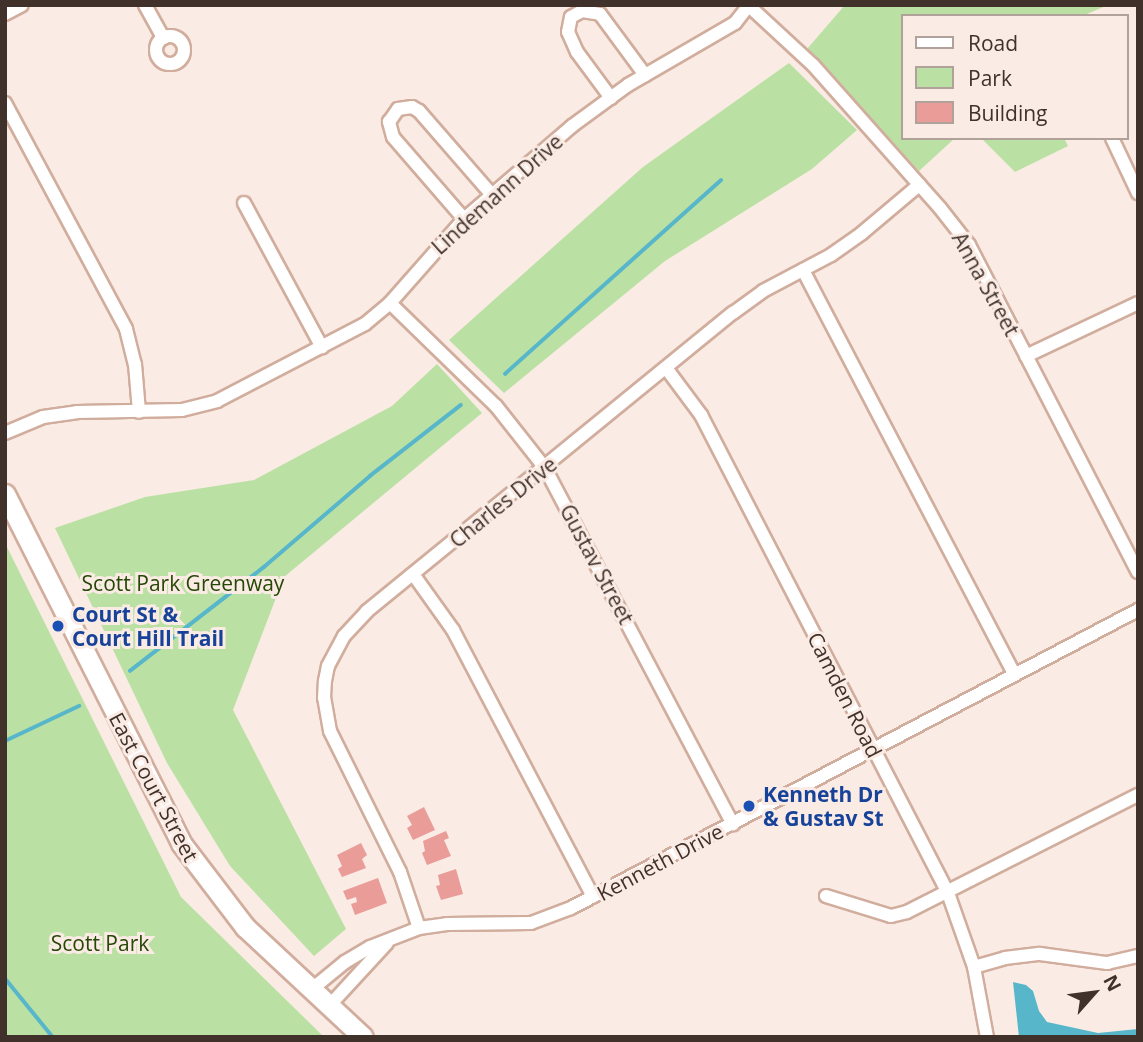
<!DOCTYPE html>
<html>
<head>
<meta charset="utf-8">
<style>
  body { margin:0 }
  #map { position:relative; width:1143px; height:1042px; overflow:hidden; background:#faebe4; font-family:"Open Sans",sans-serif }
  div>[style] { position:absolute }
  .green>* { inset:0; background:#bae1a3 }
  .water>* { inset:0; background:#57b6ca }
  .stream>* { height:3.5px; margin:-1.75px; padding:0 1.75px; transform-origin:1.75px; border-radius:1.75px; background:#57b6ca }
  .building>* { inset:0; background:#ea9c99 }
  .roads { filter:drop-shadow(2px 0 #d1ad9d) drop-shadow(-2px 0 #d1ad9d) drop-shadow(0 2px #d1ad9d) drop-shadow(0 -2px #d1ad9d) }
  .street>* { height:12px; margin:-6px; padding:0 6px; transform-origin:6px; border-radius:6px; background:#fff }
  .street>.ring { margin:-6px; padding:0; box-sizing:content-box; background:none; border:12px solid #fff; border-radius:50% }
  .secondary>* { height:19px; margin:-9.5px; padding:0 9.5px; transform-origin:9.5px; border-radius:9.5px; background:#fff }
  .dots>* { width:19px; height:19px; translate:-50% -50%; box-sizing:border-box; border:4px solid #faebe4; border-radius:50% }
  span { translate:-50% -50%; white-space:nowrap; text-align:center; line-height:1.15; -webkit-text-stroke:6px #faebe4; paint-order:stroke }
  .street-label { font-size:21px; color:#40322b }
  .park-label { font-size:21px; color:#264806 }
  .transit-label { font-size:21px; color:#164399; font-weight:700 }
  .left { translate:0 -50%; text-align:left }
  .frame { position:absolute; inset:0; border:7px solid #40322b; pointer-events:none }
  .legend { position:absolute; left:901px; top:14px; width:228px; height:126px; box-sizing:border-box; background:#faebe4; border:2px solid #b0a19a; margin:0; padding:9px 12px; list-style:none; font-size:21px; color:#40322b }
  .legend li { display:flex; align-items:center; gap:14px; height:35px }
  .legend b { width:35px; border:2px solid #b0a19a }
  .north { position:absolute; left:1059px; top:958px; width:70px; height:70px; -webkit-text-stroke:5px #faebe4; paint-order:stroke; rotate:62deg; font-size:19px; font-weight:700; line-height:28px; text-align:center; color:#40322b }
  .north::after { content:''; display:block; margin:auto; width:24px; height:32px; background:#40322b; clip-path:polygon(50% 0,100% 100%,50% 72%,0 100%) }
</style>
</head>
<body>
<div id="map">
  <div class="green">
    <i style="clip-path:polygon(845px 5px,1108px 5px,1082px 16px,903px 16px,903px 138px,955px 138px,919px 171px,807px 49px)"></i>
    <i style="clip-path:polygon(789px 63px,857px 130px,812px 169px,665px 261px,504px 393px,449px 340px,643px 167px)"></i>
    <i style="clip-path:polygon(981px 138px,1064px 138px,1068px 146px,1015px 172px)"></i>
    <i style="clip-path:polygon(437px 364px,482px 413px,284px 577px,233px 710px,346px 929px,314px 956px,230px 866px,167px 763px,55px 528px,145px 497px,254px 480px,392px 406px)"></i>
    <i style="clip-path:polygon(5px 543px,181px 897px,324px 1037px,5px 1037px)"></i>
  </div>
  <div class="water">
    <i style="clip-path:polygon(1013px 982px,1026px 985px,1033px 991px,1039px 1011px,1047px 1022px,1098px 1033px,1138px 1029px,1138px 1037px,1019px 1037px)"></i>
  </div>
  <div class="stream">
    <i style="left:505px;top:374px;width:290px;rotate:-41.9deg"></i>
    <i style="left:130px;top:671px;width:170px;rotate:-37.8deg"></i>
    <i style="left:264px;top:567px;width:140px;rotate:-40.6deg"></i>
    <i style="left:370px;top:476px;width:115px;rotate:-38deg"></i>
    <i style="left:5px;top:741px;width:82px;rotate:-25.3deg"></i>
    <i style="left:5px;top:978px;width:76px;rotate:50.9deg"></i>
  </div>
  <div class="building">
    <i style="clip-path:polygon(424px 807px,435px 830px,413px 840px,407px 828px,412px 825px,407px 816px)"></i>
    <i style="clip-path:polygon(446px 831px,449px 838px,444px 840px,451px 856px,427px 865px,422px 853px,425px 851px,423px 841px)"></i>
    <i style="clip-path:polygon(361px 843px,367px 855px,362px 859px,366px 868px,342px 877px,338px 869px,342px 866px,337px 855px)"></i>
    <i style="clip-path:polygon(456px 869px,463px 894px,441px 900px,436px 886px,440px 885px,438px 875px)"></i>
    <i style="clip-path:polygon(378px 878px,387px 903px,355px 915px,351px 904px,357px 902px,356px 897px,347px 900px,343px 891px)"></i>
  </div>
  <div class="roads">
    <div class="street">
      <i style="left:145px;top:5px;width:38px;rotate:61deg"></i>
      <i style="left:749px;top:6px;width:87px;rotate:42.7deg"></i>
      <i style="left:813px;top:65px;width:191px;rotate:48.4deg"></i>
      <i style="left:940px;top:208px;width:47px;rotate:51.9deg"></i>
      <i style="left:969px;top:245px;width:368px;rotate:62.7deg"></i>
      <i style="left:5px;top:14px;width:19px;rotate:-28deg"></i>
      <i class="ring" style="left:156px;top:36px;width:16px;height:16px"></i>
      <i style="left:611px;top:98px;width:57px;rotate:-126.5deg"></i>
      <i style="left:577px;top:52px;width:22px;rotate:-114deg"></i>
      <i style="left:568px;top:32px;width:15px;rotate:-79deg"></i>
      <i style="left:571px;top:17px;width:13px;rotate:-29deg"></i>
      <i style="left:582px;top:11px;width:18px;rotate:9deg"></i>
      <i style="left:600px;top:14px;width:76px;rotate:53.6deg"></i>
      <i style="left:5px;top:103px;width:256px;rotate:61.8deg"></i>
      <i style="left:126px;top:329px;width:36px;rotate:76deg"></i>
      <i style="left:135px;top:364px;width:48px;rotate:85.2deg"></i>
      <i style="left:1112px;top:138px;width:61px;rotate:64.7deg"></i>
      <i style="left:244px;top:203px;width:164px;rotate:61.6deg"></i>
      <i style="left:464px;top:219px;width:108px;rotate:-130.9deg"></i>
      <i style="left:393px;top:137px;width:16px;rotate:-105deg"></i>
      <i style="left:389px;top:122px;width:16px;rotate:-55deg"></i>
      <i style="left:398px;top:109px;width:14px;rotate:-8deg"></i>
      <i style="left:412px;top:107px;width:8px;rotate:30deg"></i>
      <i style="left:419px;top:111px;width:111px;rotate:49deg"></i>
      <i style="left:803px;top:270px;width:456px;rotate:62.4deg"></i>
      <i style="left:390px;top:303px;width:148px;rotate:44.2deg"></i>
      <i style="left:496px;top:406px;width:79px;rotate:51.7deg"></i>
      <i style="left:545px;top:468px;width:403px;rotate:62.2deg"></i>
      <i style="left:1026px;top:356px;width:124px;rotate:-25.3deg"></i>
      <i style="left:666px;top:368px;width:59px;rotate:53.3deg"></i>
      <i style="left:701px;top:415px;width:538px;rotate:62.67deg"></i>
      <i style="left:948px;top:893px;width:78px;rotate:70.6deg"></i>
      <i style="left:974px;top:967px;width:71px;rotate:79.5deg"></i>
      <i style="left:5px;top:433px;width:41px;rotate:-22.8deg"></i>
      <i style="left:43px;top:417px;width:34px;rotate:-8deg"></i>
      <i style="left:77px;top:412px;width:105px;rotate:-1.1deg"></i>
      <i style="left:182px;top:410px;width:36px;rotate:-14deg"></i>
      <i style="left:217px;top:401px;width:167px;rotate:-27.5deg"></i>
      <i style="left:365px;top:324px;width:33px;rotate:-40deg"></i>
      <i style="left:390px;top:303px;width:112px;rotate:-48.6deg"></i>
      <i style="left:464px;top:219px;width:143px;rotate:-40.7deg"></i>
      <i style="left:572px;top:126px;width:69px;rotate:-36.2deg"></i>
      <i style="left:628px;top:85px;width:124px;rotate:-30.1deg"></i>
      <i style="left:735px;top:23px;width:23px;rotate:-52deg"></i>
      <i style="left:413px;top:574px;width:69px;rotate:54.5deg"></i>
      <i style="left:453px;top:630px;width:301px;rotate:62.3deg"></i>
      <i style="left:826px;top:896px;width:68px;rotate:17.1deg"></i>
      <i style="left:891px;top:916px;width:16px;rotate:-14deg"></i>
      <i style="left:907px;top:912px;width:259px;rotate:-26.9deg"></i>
      <i style="left:419px;top:928px;width:59px;rotate:-108.7deg"></i>
      <i style="left:400px;top:872px;width:157px;rotate:-116.4deg"></i>
      <i style="left:330px;top:731px;width:34px;rotate:-100deg"></i>
      <i style="left:324px;top:698px;width:17px;rotate:-87deg"></i>
      <i style="left:325px;top:681px;width:15px;rotate:-79deg"></i>
      <i style="left:328px;top:666px;width:34px;rotate:-62deg"></i>
      <i style="left:344px;top:636px;width:34px;rotate:-47deg"></i>
      <i style="left:367px;top:611px;width:472px;rotate:-39.2deg"></i>
      <i style="left:733px;top:313px;width:37px;rotate:-36deg"></i>
      <i style="left:763px;top:291px;width:77px;rotate:-27.9deg"></i>
      <i style="left:831px;top:255px;width:38px;rotate:-35deg"></i>
      <i style="left:862px;top:233px;width:75px;rotate:-40.1deg"></i>
      <i style="left:974px;top:967px;width:32px;rotate:-16deg"></i>
      <i style="left:1005px;top:958px;width:35px;rotate:-7deg"></i>
      <i style="left:1040px;top:954px;width:68px;rotate:7.7deg"></i>
      <i style="left:1107px;top:963px;width:32px;rotate:-13deg"></i>
      <i style="left:312px;top:989px;width:43px;rotate:-39.3deg"></i>
      <i style="left:345px;top:962px;width:29px;rotate:-31deg"></i>
      <i style="left:370px;top:947px;width:53px;rotate:-21.2deg"></i>
      <i style="left:419px;top:928px;width:28px;rotate:-8deg"></i>
      <i style="left:447px;top:924px;width:84px;rotate:-0.7deg"></i>
      <i style="left:531px;top:923px;width:43px;rotate:-20.6deg"></i>
      <i style="left:571px;top:908px;width:641px;rotate:-27.73deg"></i>
      <i style="left:330px;top:1005px;width:84px;rotate:-47.4deg"></i>
    </div>
    <div class="secondary">
      <i style="left:5px;top:494px;width:391px;rotate:63.2deg"></i>
      <i style="left:181px;top:843px;width:106px;rotate:52.7deg"></i>
      <i style="left:245px;top:927px;width:161px;rotate:43deg"></i>
    </div>
  </div>
  <div class="dots">
    <i style="left:58px;top:626px;background:#1a4fb4"></i>
    <i style="left:749px;top:806px;background:#1a4fb4"></i>
  </div>
  <div class="street-label">
    <span style="left:497px;top:194px;rotate:-42deg">Lindemann Drive</span>
    <span style="left:986px;top:284px;rotate:61deg">Anna Street</span>
    <span style="left:503px;top:502px;rotate:-39deg">Charles Drive</span>
    <span style="left:597px;top:564px;rotate:62deg">Gustav Street</span>
    <span style="left:845px;top:695px;rotate:63deg">Camden Road</span>
    <span style="left:154px;top:787px;rotate:62deg">East Court Street</span>
    <span style="left:660px;top:862px;rotate:-28deg">Kenneth Drive</span>
  </div>
  <div class="park-label">
    <span style="left:183px;top:583px">Scott Park Greenway</span>
    <span style="left:100px;top:943px">Scott Park</span>
  </div>
  <div class="transit-label">
    <span class="left" style="left:72px;top:626px">Court St &amp;<br>Court Hill Trail</span>
    <span class="left" style="left:763px;top:806px">Kenneth Dr<br>&amp; Gustav St</span>
  </div>
  <div class="frame"></div>
  <ul class="legend">
  <li><b style="height:9px;background:#fff"></b>Road</li>
  <li><b style="height:19px;background:#bae1a3"></b>Park</li>
  <li><b style="height:19px;background:#ea9c99"></b>Building</li>
  </ul>
  <div class="north">N</div>
</div>
</body>
</html>
